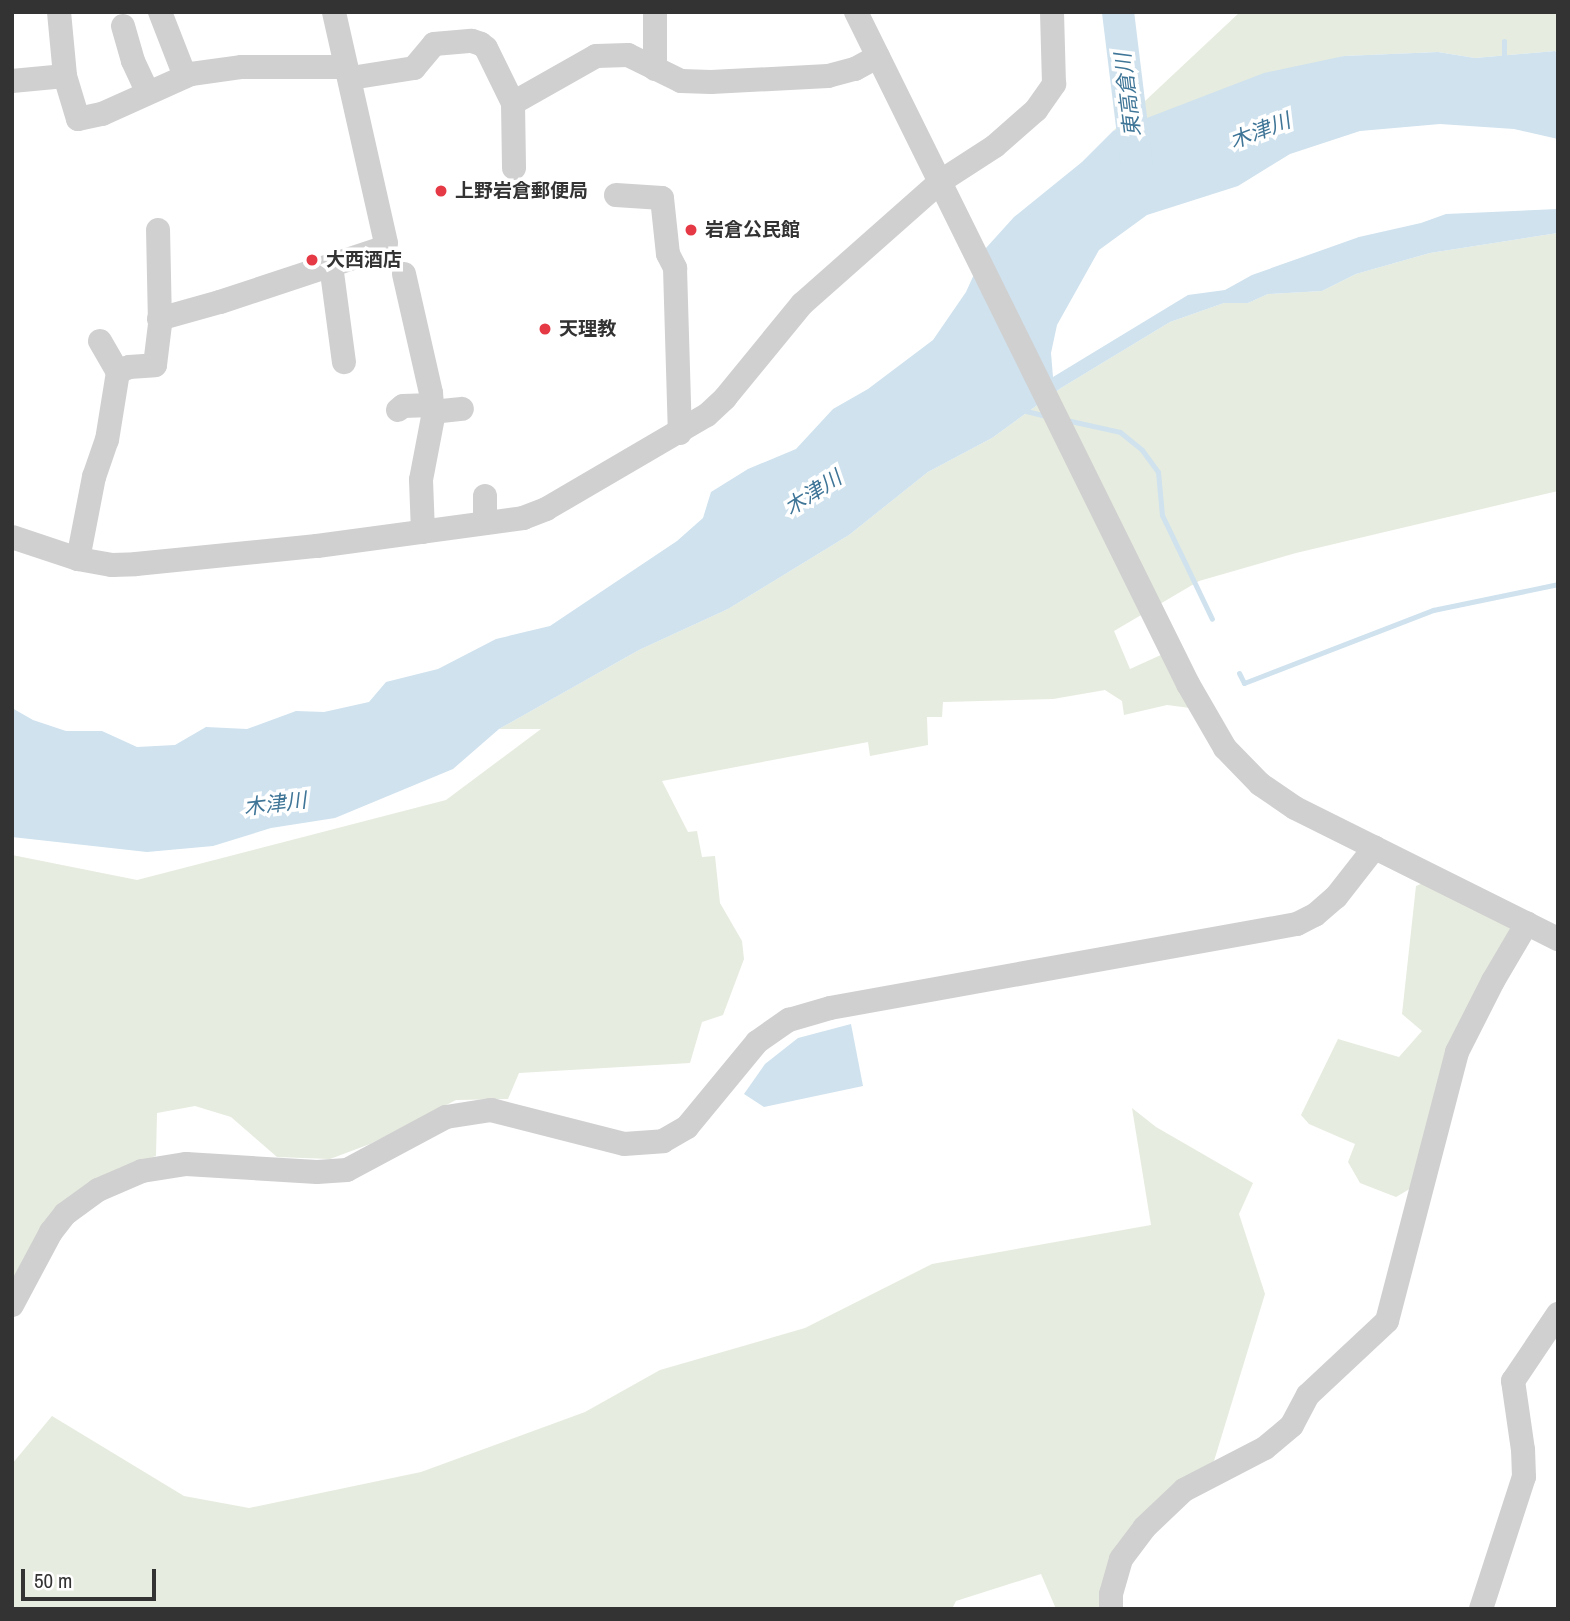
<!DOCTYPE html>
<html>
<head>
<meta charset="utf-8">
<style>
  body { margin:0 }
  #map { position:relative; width:1570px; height:1621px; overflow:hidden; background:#fff; font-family:"Archivo Narrow","Noto Sans JP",sans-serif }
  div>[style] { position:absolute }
  .green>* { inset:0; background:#e6ecdf }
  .water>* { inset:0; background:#cfe2ee }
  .stream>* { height:5px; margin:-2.5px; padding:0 2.5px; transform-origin:2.5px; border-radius:2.5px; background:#cfe2ee }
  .river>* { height:32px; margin:-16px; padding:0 16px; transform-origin:16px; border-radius:16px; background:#cfe2ee }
  .minor>* { height:24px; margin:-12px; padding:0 12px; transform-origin:12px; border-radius:12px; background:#d0d0d0 }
  .dots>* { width:19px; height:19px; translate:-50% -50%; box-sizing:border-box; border:4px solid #fff; border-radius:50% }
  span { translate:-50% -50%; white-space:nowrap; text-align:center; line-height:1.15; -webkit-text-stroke:7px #fff; paint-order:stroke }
  .poi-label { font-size:19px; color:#333; font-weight:700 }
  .left { translate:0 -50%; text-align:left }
  .water-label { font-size:21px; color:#3f7597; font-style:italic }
  .frame { position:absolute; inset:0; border:14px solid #333; pointer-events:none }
  .scale { position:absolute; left:21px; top:1569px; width:135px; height:32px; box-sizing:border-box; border:4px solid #333; border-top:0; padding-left:9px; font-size:21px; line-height:24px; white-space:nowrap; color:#333; -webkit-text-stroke:5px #fff; paint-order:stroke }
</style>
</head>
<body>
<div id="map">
  <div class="green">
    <i style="clip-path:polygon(1240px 12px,1558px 12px,1558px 54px,1555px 51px,1475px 58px,1438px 52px,1344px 56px,1113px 131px)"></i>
    <i style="clip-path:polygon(1558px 233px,1558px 491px,1296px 553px,1199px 581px,1114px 631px,1130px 669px,1163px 654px,1190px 708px,1167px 705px,1124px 715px,1122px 701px,1105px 690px,1053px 699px,943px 702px,942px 717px,927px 717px,928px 745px,870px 756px,868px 742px,662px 781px,688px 832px,697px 831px,702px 857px,715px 856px,720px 903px,742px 941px,744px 959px,723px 1015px,702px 1022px,690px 1063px,519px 1073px,508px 1099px,456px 1100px,370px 1144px,330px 1159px,277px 1157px,231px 1117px,195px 1106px,157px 1113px,156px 1156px,119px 1168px,12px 1281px,12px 855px,137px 880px,446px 800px,541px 729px,499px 729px,639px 650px,728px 609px,849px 535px,928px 472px,992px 438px,1061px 388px,1170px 322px,1224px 303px,1248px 303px,1268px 294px,1322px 291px,1356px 274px,1430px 253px)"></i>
    <i style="clip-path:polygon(1428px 881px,1513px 923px,1418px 1184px,1396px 1197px,1360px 1183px,1348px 1162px,1355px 1144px,1309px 1124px,1301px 1115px,1338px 1039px,1399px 1057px,1422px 1031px,1402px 1014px,1416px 886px)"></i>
    <i style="clip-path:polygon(1132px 1108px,1156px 1127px,1253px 1183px,1239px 1214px,1265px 1294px,1214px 1461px,1180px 1485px,1106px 1605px,1097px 1609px,1056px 1609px,1041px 1574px,956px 1601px,952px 1609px,12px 1609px,12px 1464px,52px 1416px,184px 1496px,249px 1508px,421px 1472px,585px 1412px,660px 1370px,805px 1328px,932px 1264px,1151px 1225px)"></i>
  </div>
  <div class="water">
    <i style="clip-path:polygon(1555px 51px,1558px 54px,1558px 139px,1514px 129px,1440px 124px,1360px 131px,1290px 154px,1238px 186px,1147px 215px,1099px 250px,1057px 325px,1051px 353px,1053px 377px,1188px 295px,1225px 290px,1252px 275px,1359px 237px,1421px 223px,1446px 214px,1558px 209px,1558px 233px,1430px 253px,1356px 274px,1322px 291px,1268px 294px,1248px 303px,1224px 303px,1170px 322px,1061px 388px,992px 438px,928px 472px,849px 535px,728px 609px,639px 650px,499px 729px,453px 769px,335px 818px,271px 828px,213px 846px,147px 852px,12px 837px,12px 708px,33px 720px,66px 731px,102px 731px,137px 747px,175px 745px,206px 727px,247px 729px,296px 711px,324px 712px,369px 702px,386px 682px,438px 669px,496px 639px,550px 626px,677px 541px,703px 518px,711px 492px,748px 469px,796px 449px,833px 409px,868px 389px,933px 340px,966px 292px,986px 248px,1014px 217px,1082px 162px,1113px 131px,1264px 73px,1344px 56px,1438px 52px,1475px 58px)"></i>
    <i style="clip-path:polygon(851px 1024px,863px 1086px,764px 1107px,744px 1094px,765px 1064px,798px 1038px)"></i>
  </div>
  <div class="stream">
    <i style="left:1504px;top:41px;width:22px;rotate:90deg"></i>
    <i style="left:1022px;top:410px;width:25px;rotate:14deg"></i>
    <i style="left:1066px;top:420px;width:55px;rotate:12.5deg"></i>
    <i style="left:1120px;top:432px;width:28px;rotate:39deg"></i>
    <i style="left:1142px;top:450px;width:27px;rotate:54deg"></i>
    <i style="left:1158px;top:472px;width:43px;rotate:84.7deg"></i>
    <i style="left:1162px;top:515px;width:115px;rotate:64.3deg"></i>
    <i style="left:1239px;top:673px;width:11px;rotate:63deg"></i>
    <i style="left:1244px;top:683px;width:203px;rotate:-21.1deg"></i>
    <i style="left:1433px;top:610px;width:128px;rotate:-11.7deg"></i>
  </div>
  <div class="river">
    <i style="left:1118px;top:12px;width:156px;rotate:83deg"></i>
  </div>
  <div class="minor">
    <i style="left:59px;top:12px;width:64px;rotate:84.6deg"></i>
    <i style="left:65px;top:76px;width:45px;rotate:73.2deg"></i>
    <i style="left:78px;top:119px;width:25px;rotate:-12deg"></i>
    <i style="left:102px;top:114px;width:98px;rotate:-24.2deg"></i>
    <i style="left:191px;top:74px;width:50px;rotate:-8deg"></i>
    <i style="left:241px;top:67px;width:105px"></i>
    <i style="left:160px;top:12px;width:69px;rotate:68.7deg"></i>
    <i style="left:655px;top:12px;width:57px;rotate:90deg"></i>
    <i style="left:856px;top:12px;width:750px;rotate:63.71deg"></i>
    <i style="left:1188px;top:684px;width:74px;rotate:60deg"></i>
    <i style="left:1225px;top:748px;width:50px;rotate:45.8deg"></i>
    <i style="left:1260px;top:784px;width:42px;rotate:34.4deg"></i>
    <i style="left:1295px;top:808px;width:294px;rotate:26.5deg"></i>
    <i style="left:123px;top:26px;width:36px;rotate:74deg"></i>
    <i style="left:133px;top:61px;width:33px;rotate:65deg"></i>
    <i style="left:351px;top:78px;width:64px;rotate:-9deg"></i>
    <i style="left:414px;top:68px;width:31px;rotate:-50deg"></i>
    <i style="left:434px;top:44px;width:38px;rotate:-5deg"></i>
    <i style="left:472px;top:41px;width:9px;rotate:18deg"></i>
    <i style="left:481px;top:44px;width:6px;rotate:39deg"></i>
    <i style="left:486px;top:48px;width:61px;rotate:63.9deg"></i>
    <i style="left:513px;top:103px;width:65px;rotate:89.1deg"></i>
    <i style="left:12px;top:81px;width:53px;rotate:-5.4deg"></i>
    <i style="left:513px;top:103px;width:95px;rotate:-29.5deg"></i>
    <i style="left:596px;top:56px;width:32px;rotate:-2deg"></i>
    <i style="left:628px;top:55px;width:59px;rotate:26.1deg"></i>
    <i style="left:681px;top:81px;width:30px;rotate:2deg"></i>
    <i style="left:711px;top:82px;width:117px;rotate:-2.9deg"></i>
    <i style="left:828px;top:76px;width:28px;rotate:-15deg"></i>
    <i style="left:855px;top:69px;width:26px;rotate:-29deg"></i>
    <i style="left:616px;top:195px;width:46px;rotate:3.7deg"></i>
    <i style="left:662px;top:198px;width:56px;rotate:83.9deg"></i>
    <i style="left:668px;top:254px;width:16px;rotate:63deg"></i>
    <i style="left:675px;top:268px;width:165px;rotate:88.3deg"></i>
    <i style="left:331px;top:265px;width:98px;rotate:82.4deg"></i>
    <i style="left:404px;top:274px;width:122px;rotate:77.2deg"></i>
    <i style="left:431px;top:393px;width:24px;rotate:85deg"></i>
    <i style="left:433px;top:417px;width:64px;rotate:100.8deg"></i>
    <i style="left:421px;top:480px;width:52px;rotate:87.8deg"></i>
    <i style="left:159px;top:319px;width:63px;rotate:-15.6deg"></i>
    <i style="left:220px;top:302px;width:169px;rotate:-18.3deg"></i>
    <i style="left:380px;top:249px;width:8px;rotate:-45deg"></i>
    <i style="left:386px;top:243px;width:237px;rotate:-102.7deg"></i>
    <i style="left:100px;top:341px;width:36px;rotate:60deg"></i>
    <i style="left:398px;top:410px;width:6px;rotate:-39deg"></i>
    <i style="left:403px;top:406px;width:29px;rotate:-2deg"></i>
    <i style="left:432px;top:412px;width:30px;rotate:-6deg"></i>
    <i style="left:485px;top:496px;width:27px;rotate:90deg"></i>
    <i style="left:12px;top:537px;width:70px;rotate:18.4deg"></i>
    <i style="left:78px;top:559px;width:35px;rotate:10deg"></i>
    <i style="left:112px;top:565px;width:24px;rotate:-2deg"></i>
    <i style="left:136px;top:564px;width:182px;rotate:-5.7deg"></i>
    <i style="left:317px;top:546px;width:208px;rotate:-7.7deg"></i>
    <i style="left:523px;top:518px;width:25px;rotate:-21deg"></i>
    <i style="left:546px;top:509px;width:186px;rotate:-30.3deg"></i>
    <i style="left:707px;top:415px;width:25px;rotate:-43deg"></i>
    <i style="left:725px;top:398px;width:122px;rotate:-50.7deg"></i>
    <i style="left:802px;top:304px;width:186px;rotate:-41.5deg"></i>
    <i style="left:941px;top:181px;width:64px;rotate:-32.9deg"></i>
    <i style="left:995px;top:146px;width:55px;rotate:-41.3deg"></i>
    <i style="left:1036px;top:110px;width:32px;rotate:-55deg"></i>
    <i style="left:1054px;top:84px;width:72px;rotate:-91.6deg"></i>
    <i style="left:78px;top:559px;width:84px;rotate:-79deg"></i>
    <i style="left:94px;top:477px;width:39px;rotate:-71deg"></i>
    <i style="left:107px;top:440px;width:69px;rotate:-80.8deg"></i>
    <i style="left:118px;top:372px;width:12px;rotate:-24deg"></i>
    <i style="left:129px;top:367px;width:26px;rotate:-4deg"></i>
    <i style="left:155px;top:365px;width:41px;rotate:-83deg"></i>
    <i style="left:160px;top:324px;width:94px;rotate:-91.2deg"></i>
    <i style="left:12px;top:1305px;width:83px;rotate:-61.9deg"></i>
    <i style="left:51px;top:1232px;width:23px;rotate:-52deg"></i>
    <i style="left:65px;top:1214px;width:41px;rotate:-36deg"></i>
    <i style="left:98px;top:1190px;width:48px;rotate:-23.4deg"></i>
    <i style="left:142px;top:1171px;width:45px;rotate:-9deg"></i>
    <i style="left:186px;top:1164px;width:131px;rotate:3.5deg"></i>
    <i style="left:317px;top:1172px;width:30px;rotate:-4deg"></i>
    <i style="left:347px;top:1170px;width:112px;rotate:-28.2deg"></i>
    <i style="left:446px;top:1117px;width:46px;rotate:-8.8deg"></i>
    <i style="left:491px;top:1110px;width:137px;rotate:14.3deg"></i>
    <i style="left:624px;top:1144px;width:39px;rotate:-4deg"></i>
    <i style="left:663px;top:1141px;width:28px;rotate:-30deg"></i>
    <i style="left:687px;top:1127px;width:110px;rotate:-50.5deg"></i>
    <i style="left:757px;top:1042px;width:39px;rotate:-35deg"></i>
    <i style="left:789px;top:1020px;width:43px;rotate:-16.3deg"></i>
    <i style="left:830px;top:1008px;width:474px;rotate:-10.2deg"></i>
    <i style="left:1297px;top:924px;width:20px;rotate:-27deg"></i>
    <i style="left:1315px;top:915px;width:28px;rotate:-41deg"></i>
    <i style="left:1336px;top:897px;width:63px;rotate:-52deg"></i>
    <i style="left:1111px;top:1609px;width:15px;rotate:-90deg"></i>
    <i style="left:1111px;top:1594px;width:36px;rotate:-74deg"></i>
    <i style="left:1121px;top:1559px;width:39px;rotate:-53deg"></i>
    <i style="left:1144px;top:1528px;width:55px;rotate:-43.5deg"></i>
    <i style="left:1184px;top:1490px;width:91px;rotate:-27.4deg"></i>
    <i style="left:1265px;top:1448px;width:35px;rotate:-40deg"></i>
    <i style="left:1292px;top:1425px;width:34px;rotate:-62deg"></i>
    <i style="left:1308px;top:1395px;width:108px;rotate:-43.1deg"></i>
    <i style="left:1387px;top:1321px;width:278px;rotate:-75.4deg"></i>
    <i style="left:1457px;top:1052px;width:80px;rotate:-63.1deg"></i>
    <i style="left:1493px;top:981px;width:67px;rotate:-59.6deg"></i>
    <i style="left:1481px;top:1609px;width:139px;rotate:-72deg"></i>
    <i style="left:1524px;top:1477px;width:27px;rotate:-92deg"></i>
    <i style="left:1523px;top:1450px;width:70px;rotate:-98.2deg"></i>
    <i style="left:1513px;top:1381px;width:81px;rotate:-56.1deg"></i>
  </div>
  <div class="dots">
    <i style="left:441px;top:191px;background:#e63946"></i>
    <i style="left:691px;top:230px;background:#e63946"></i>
    <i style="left:312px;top:260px;background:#e63946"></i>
    <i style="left:545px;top:329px;background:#e63946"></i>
  </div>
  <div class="poi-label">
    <span class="left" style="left:455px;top:191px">上野岩倉郵便局</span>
    <span class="left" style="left:705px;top:230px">岩倉公民館</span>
    <span class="left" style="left:326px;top:260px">大西酒店</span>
    <span class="left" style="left:559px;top:329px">天理教</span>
  </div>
  <div class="water-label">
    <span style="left:1128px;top:95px;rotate:-97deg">東高倉川</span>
    <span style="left:1260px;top:131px;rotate:-21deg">木津川</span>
    <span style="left:813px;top:493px;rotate:-33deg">木津川</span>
    <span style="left:275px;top:804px;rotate:-7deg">木津川</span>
  </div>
  <div class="frame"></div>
  <div class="scale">50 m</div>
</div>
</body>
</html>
